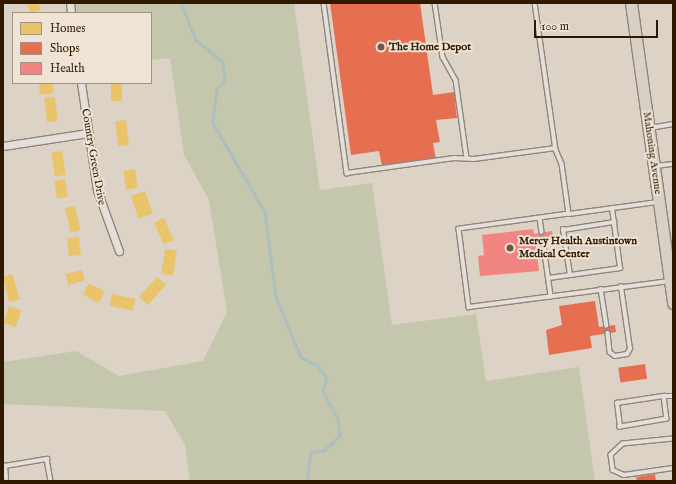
<!DOCTYPE html>
<html>
<head>
<meta charset="utf-8">
<style>
  body { margin:0 }
  #map { position:relative; width:676px; height:484px; overflow:hidden; background:#dcd3c6; font-family:"IM FELL English",serif }
  div>[style] { position:absolute }
  .green>* { inset:0; background:#c4c7ab }
  .homes>* { inset:0; background:#e9c46a; transform-origin:0 0 }
  .shops>* { inset:0; background:#e76f51; transform-origin:0 0 }
  .health>* { inset:0; background:#f28482 }
  .stream>* { height:2.5px; margin:-1.25px; padding:0 1.25px; transform-origin:1.25px; border-radius:1.25px; background:#acbfbd }
  .roads { filter:drop-shadow(1px 0 #8e867b) drop-shadow(-1px 0 #8e867b) drop-shadow(0 1px #8e867b) drop-shadow(0 -1px #8e867b) }
  .service>* { height:3.5px; margin:-1.75px; padding:0 1.75px; transform-origin:1.75px; border-radius:1.75px; background:#e4e0d9 }
  .minor>* { height:7px; margin:-3.5px; padding:0 3.5px; transform-origin:3.5px; border-radius:3.5px; background:#e4e0d9 }
  .primary>* { height:11px; margin:-5.5px; padding:0 5.5px; transform-origin:5.5px; border-radius:5.5px; background:#d8d0c4 }
  .dots>* { width:11px; height:11px; translate:-50% -50%; box-sizing:border-box; border:2px solid #eee3d4; border-radius:50% }
  span { translate:-50% -50%; white-space:nowrap; text-align:center; line-height:1.15; -webkit-text-stroke:4px #eee3d4; paint-order:stroke }
  .poi-label { font-size:11px; color:#311900; font-weight:700 }
  .left { translate:0 -50%; text-align:left }
  .street-label { font-size:11px; color:#311900 }
  .frame { position:absolute; inset:0; border:4px solid #311900; pointer-events:none }
  .legend { position:absolute; left:12px; top:12px; width:140px; height:72px; box-sizing:border-box; background:#eee3d4; border:1px solid #a2927f; margin:0; padding:5px 7px; list-style:none; font-size:12px; color:#311900 }
  .legend li { display:flex; align-items:center; gap:8px; height:20px }
  .legend b { width:20px; border:1px solid #a2927f }
  .scale { position:absolute; left:534px; top:20px; width:124px; height:18px; box-sizing:border-box; border:2px solid #311900; border-top:0; padding-left:5px; font-size:12px; line-height:14px; white-space:nowrap; color:#311900; -webkit-text-stroke:3px #eee3d4; paint-order:stroke }
</style>
</head>
<body>
<div id="map">
  <div class="green">
    <i style="clip-path:polygon(70px 3px,294px 3px,320px 190px,372px 183px,392px 325px,476px 314px,486px 381px,579px 367px,595px 481px,190px 481px,185px 445px,165px 411px,3px 404px,3px 362px,76px 351px,119px 376px,203px 361px,227px 312px,209px 200px,184px 155px,170px 58px,151px 60px,151px 13px,71px 13px)"></i>
  </div>
  <div class="homes">
    <i style="clip-path:polygon(26px 3px,38px 3px,41px 10px,31px 13px)"></i>
    <i style="clip-path:polygon(39px 83px,52px 83px,54px 93px,40px 95px)"></i>
    <i style="left:111px;top:83px;width:11px;height:18px"></i>
    <i style="left:55px;top:97px;width:24px;height:11px;rotate:83deg"></i>
    <i style="left:126px;top:120px;width:25px;height:11px;rotate:83deg"></i>
    <i style="left:62px;top:151px;width:24px;height:11px;rotate:81deg"></i>
    <i style="left:135px;top:169px;width:19px;height:12px;rotate:81deg"></i>
    <i style="left:65px;top:179px;width:18px;height:11px;rotate:81deg"></i>
    <i style="left:145px;top:191px;width:24px;height:15px;rotate:71deg"></i>
    <i style="left:75px;top:206px;width:25px;height:10px;rotate:78deg"></i>
    <i style="left:164px;top:218px;width:24px;height:11px;rotate:66deg"></i>
    <i style="left:79px;top:237px;width:18px;height:12px;rotate:84deg"></i>
    <i style="left:165px;top:249px;width:12px;height:25px;rotate:9deg"></i>
    <i style="left:82px;top:270px;width:11px;height:17px;rotate:75deg"></i>
    <i style="clip-path:polygon(12px 274px,20px 299px,9px 302px,3px 277px)"></i>
    <i style="left:157px;top:277px;width:12px;height:27px;rotate:42deg"></i>
    <i style="left:89px;top:283px;width:18px;height:13px;rotate:29deg"></i>
    <i style="left:112px;top:294px;width:24px;height:12px;rotate:12deg"></i>
    <i style="left:9px;top:306px;width:13px;height:18px;rotate:18deg"></i>
  </div>
  <div class="shops">
    <i style="clip-path:polygon(330px 3px,420px 3px,433px 95px,454px 92px,457px 118px,436px 120px,440px 142px,433px 143px,436px 159px,382px 166px,379px 151px,351px 155px)"></i>
    <i style="clip-path:polygon(595px 301px,599px 327px,615px 325px,616px 332px,590px 336px,592px 348px,549px 355px,546px 330px,562px 325px,559px 306px)"></i>
    <i style="left:645px;top:364px;width:15px;height:27px;rotate:82deg"></i>
    <i style="clip-path:polygon(655px 474px,656px 481px,637px 481px,636px 477px)"></i>
  </div>
  <div class="health">
    <i style="clip-path:polygon(533px 229px,534px 234px,552px 231px,553px 238px,535px 240px,539px 271px,480px 276px,478px 256px,484px 255px,482px 235px)"></i>
  </div>
  <div class="stream">
    <i style="left:181px;top:3px;width:40px;rotate:68deg"></i>
    <i style="left:196px;top:40px;width:35px;rotate:39deg"></i>
    <i style="left:223px;top:62px;width:19px;rotate:84deg"></i>
    <i style="left:225px;top:81px;width:11px;rotate:135deg"></i>
    <i style="left:217px;top:89px;width:34px;rotate:97deg"></i>
    <i style="left:213px;top:123px;width:103px;rotate:59.7deg"></i>
    <i style="left:265px;top:212px;width:86px;rotate:82.6deg"></i>
    <i style="left:276px;top:297px;width:65px;rotate:67.4deg"></i>
    <i style="left:301px;top:357px;width:18px;rotate:27deg"></i>
    <i style="left:317px;top:365px;width:16px;rotate:52deg"></i>
    <i style="left:327px;top:378px;width:14px;rotate:107deg"></i>
    <i style="left:323px;top:391px;width:32px;rotate:62deg"></i>
    <i style="left:338px;top:419px;width:17px;rotate:83deg"></i>
    <i style="left:340px;top:436px;width:22px;rotate:137deg"></i>
    <i style="left:324px;top:451px;width:13px;rotate:171deg"></i>
    <i style="left:311px;top:453px;width:28px;rotate:98deg"></i>
  </div>
  <div class="roads">
    <div class="service">
      <i style="left:324px;top:3px;width:172px;rotate:82.3deg"></i>
      <i style="left:347px;top:173px;width:108px;rotate:-8deg"></i>
      <i style="left:454px;top:158px;width:20px;rotate:3deg"></i>
      <i style="left:474px;top:159px;width:82px;rotate:-7.7deg"></i>
      <i style="left:435px;top:3px;width:55px;rotate:81.6deg"></i>
      <i style="left:443px;top:57px;width:26px;rotate:61deg"></i>
      <i style="left:456px;top:80px;width:79px;rotate:82deg"></i>
      <i style="left:535px;top:3px;width:148px;rotate:81.9deg"></i>
      <i style="left:556px;top:150px;width:15px;rotate:67deg"></i>
      <i style="left:562px;top:164px;width:50px;rotate:82deg"></i>
      <i style="left:569px;top:214px;width:90px;rotate:-7.7deg"></i>
      <i style="left:650px;top:128px;width:23px;rotate:-10deg"></i>
      <i style="left:656px;top:166px;width:17px;rotate:-7deg"></i>
      <i style="left:569px;top:214px;width:111px;rotate:172.2deg"></i>
      <i style="left:459px;top:229px;width:79px;rotate:82.7deg"></i>
      <i style="left:469px;top:307px;width:202px;rotate:-7.4deg"></i>
      <i style="left:540px;top:218px;width:14px;rotate:82deg"></i>
      <i style="left:543px;top:239px;width:58px;rotate:82deg"></i>
      <i style="left:570px;top:275px;width:46px;rotate:-98.8deg"></i>
      <i style="left:563px;top:230px;width:52px;rotate:-8.9deg"></i>
      <i style="left:549px;top:278px;width:72px;rotate:-8deg"></i>
      <i style="left:620px;top:268px;width:60px;rotate:-97.7deg"></i>
      <i style="left:601px;top:289px;width:37px;rotate:81deg"></i>
      <i style="left:608px;top:333px;width:19px;rotate:84deg"></i>
      <i style="left:610px;top:352px;width:6px;rotate:39deg"></i>
      <i style="left:615px;top:356px;width:12px;rotate:-9deg"></i>
      <i style="left:627px;top:354px;width:6px;rotate:-59deg"></i>
      <i style="left:630px;top:349px;width:63px;rotate:-98.3deg"></i>
      <i style="left:664px;top:396px;width:23px;rotate:83deg"></i>
      <i style="left:667px;top:419px;width:48px;rotate:170.3deg"></i>
      <i style="left:620px;top:427px;width:24px;rotate:-97deg"></i>
      <i style="left:617px;top:403px;width:48px;rotate:-8.5deg"></i>
      <i style="left:664px;top:396px;width:9px"></i>
      <i style="left:673px;top:439px;width:50px;rotate:174.3deg"></i>
      <i style="left:623px;top:444px;width:16px;rotate:137deg"></i>
      <i style="left:611px;top:455px;width:15px;rotate:82deg"></i>
      <i style="left:613px;top:470px;width:12px;rotate:24deg"></i>
      <i style="left:624px;top:475px;width:49px;rotate:-8.1deg"></i>
      <i style="left:6px;top:479px;width:13px;rotate:-94deg"></i>
      <i style="left:5px;top:466px;width:43px;rotate:-9.5deg"></i>
      <i style="left:47px;top:459px;width:22px;rotate:80deg"></i>
    </div>
    <div class="minor">
      <i style="left:70px;top:3px;width:10px;rotate:84deg"></i>
      <i style="left:81px;top:83px;width:108px;rotate:81.5deg"></i>
      <i style="left:97px;top:190px;width:65px;rotate:70.2deg"></i>
      <i style="left:3px;top:146px;width:86px;rotate:-8.7deg"></i>
    </div>
    <div class="primary">
      <i style="left:631px;top:3px;width:303px;rotate:82deg"></i>
    </div>
  </div>
  <div class="dots">
    <i style="left:381px;top:47px;background:#6d5a45"></i>
    <i style="left:510px;top:248px;background:#6d5a45"></i>
  </div>
  <div class="poi-label">
    <span class="left" style="left:389px;top:47px">The Home Depot</span>
    <span class="left" style="left:519px;top:248px">Mercy Health Austintown<br>Medical Center</span>
  </div>
  <div class="street-label">
    <span style="left:652px;top:153px;rotate:82deg">Mahoning Avenue</span>
    <span style="left:93px;top:157px;rotate:80deg">Country Green Drive</span>
  </div>
  <div class="frame"></div>
  <ul class="legend">
  <li><b style="height:11px;background:#e9c46a"></b>Homes</li>
  <li><b style="height:11px;background:#e76f51"></b>Shops</li>
  <li><b style="height:11px;background:#f28482"></b>Health</li>
  </ul>
  <div class="scale">100 m</div>
</div>
</body>
</html>
